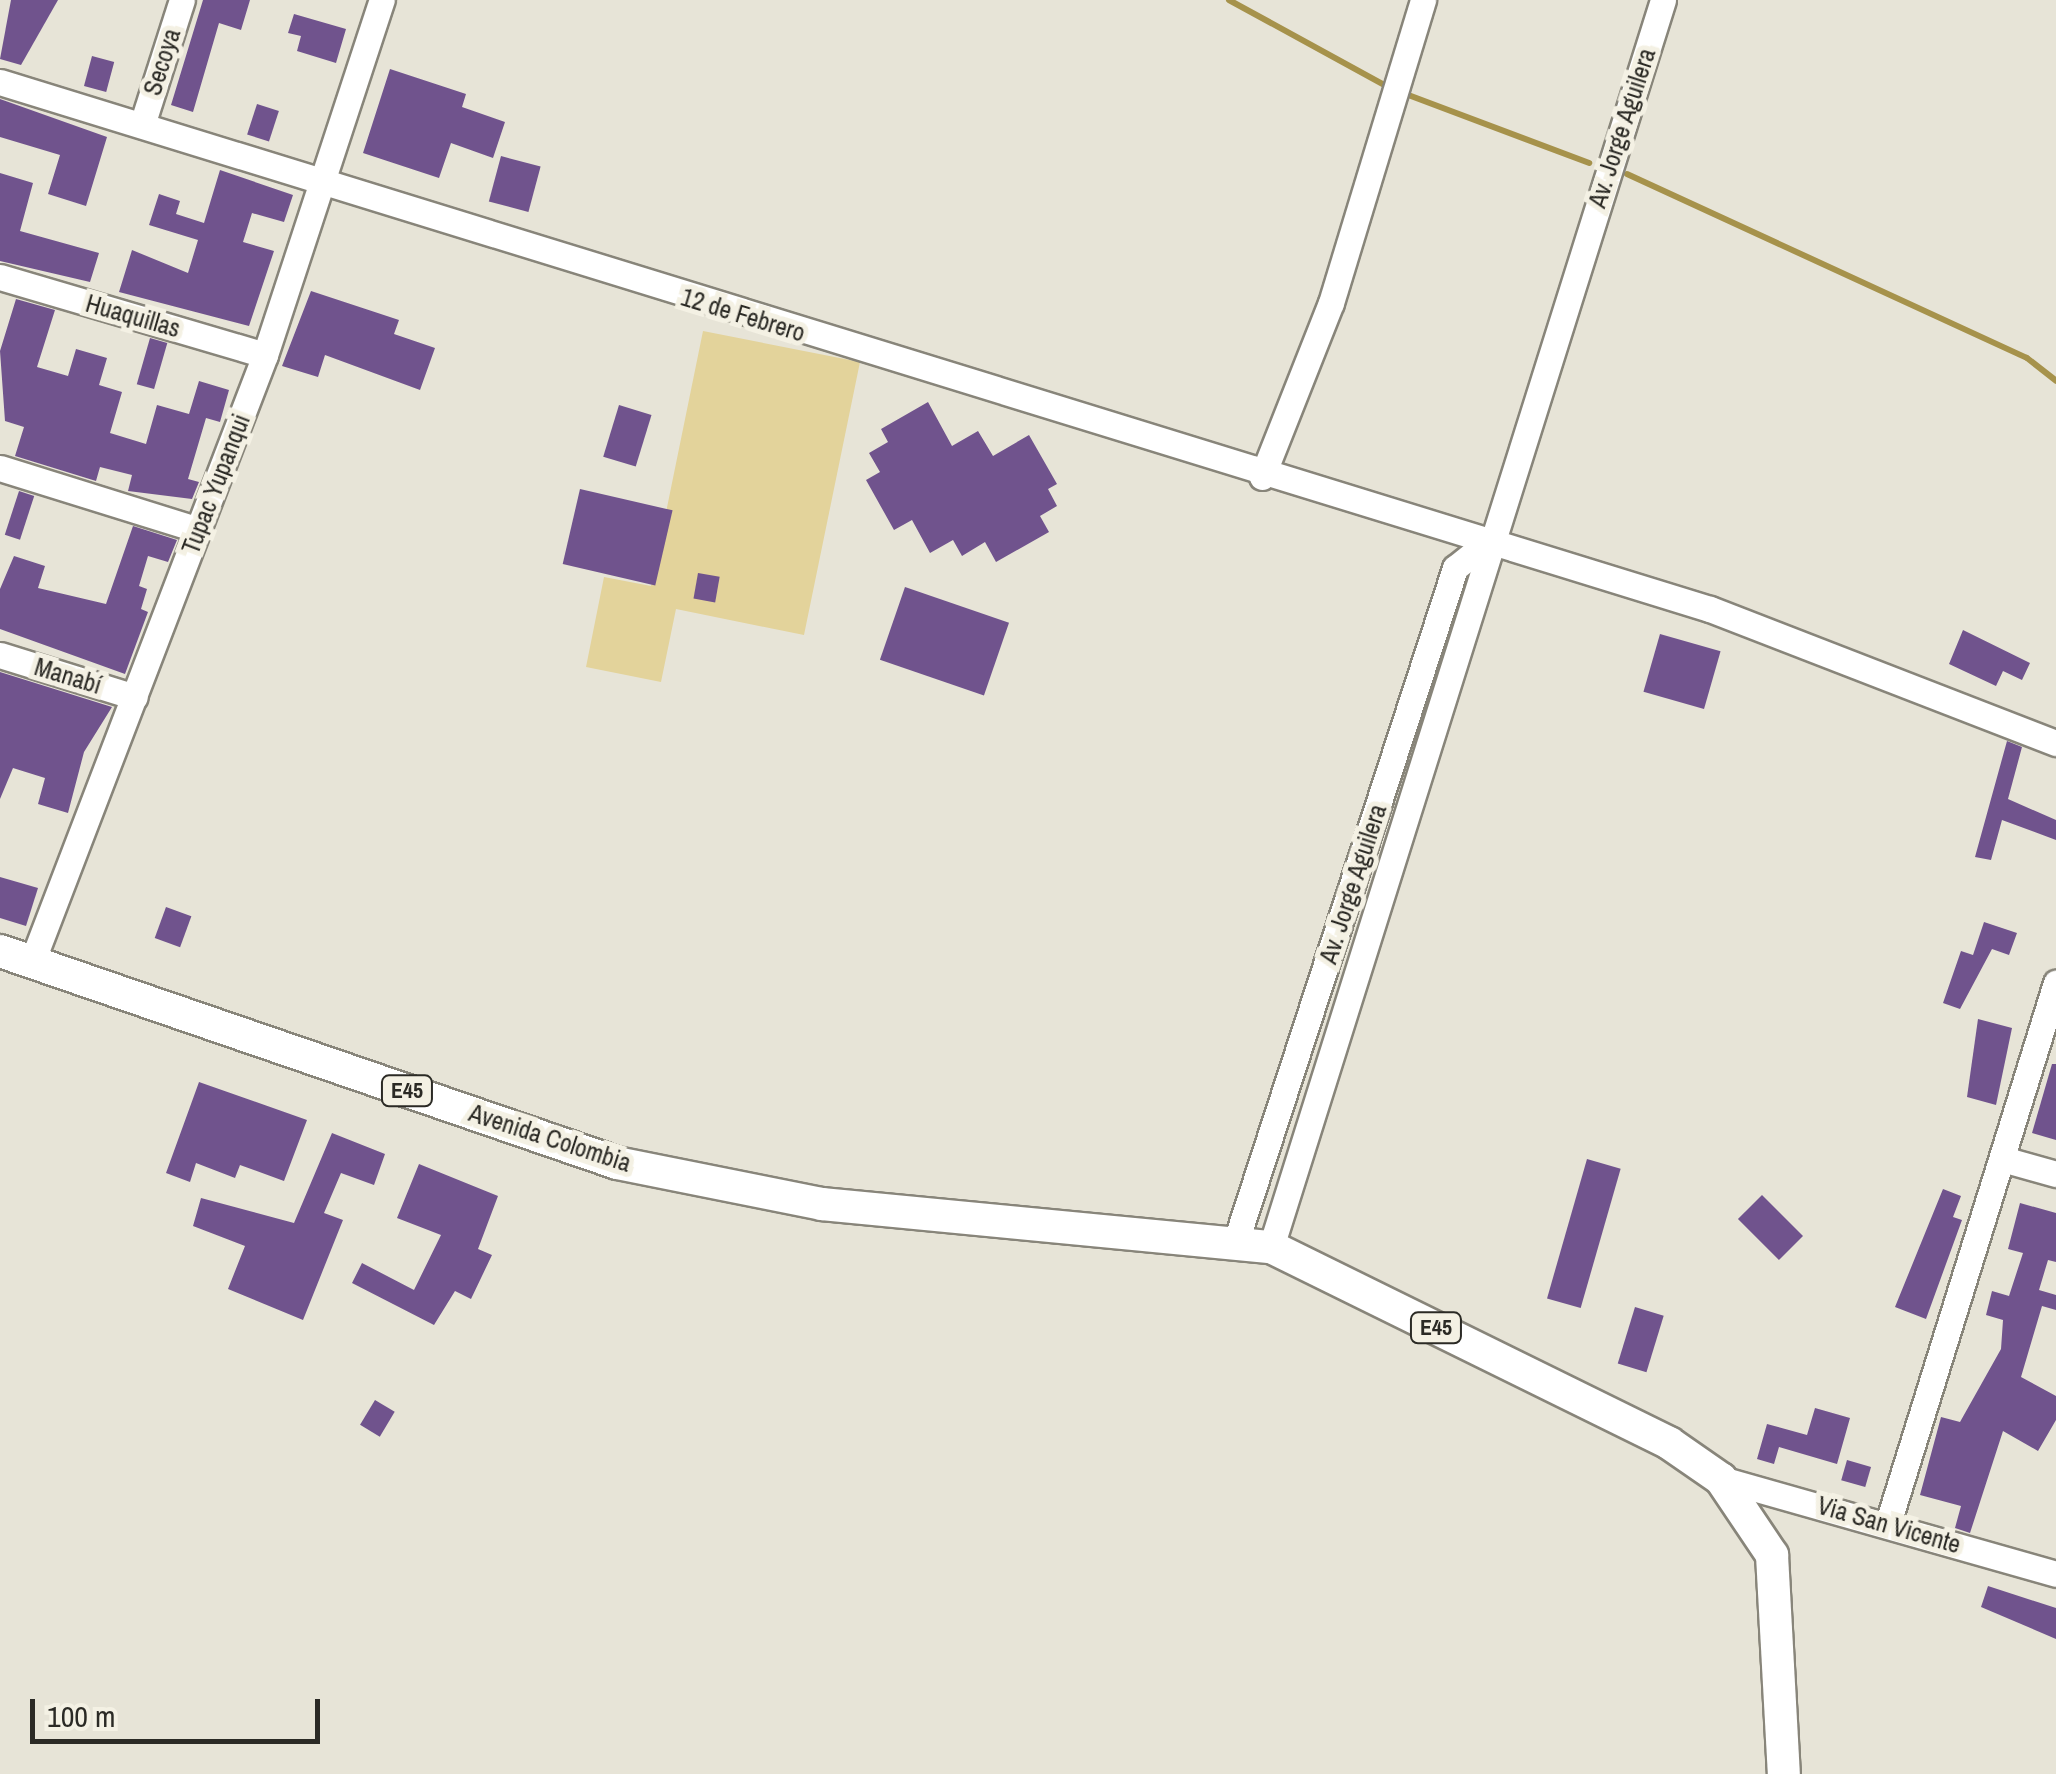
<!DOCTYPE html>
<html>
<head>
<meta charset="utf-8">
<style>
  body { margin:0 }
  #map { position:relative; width:2056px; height:1774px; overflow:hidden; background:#e7e4d7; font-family:"Archivo Narrow",sans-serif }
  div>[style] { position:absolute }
  .green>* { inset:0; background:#e3d39b }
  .stream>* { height:6px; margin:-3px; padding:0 3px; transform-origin:3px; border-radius:3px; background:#a6924b }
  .building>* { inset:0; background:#70538d; transform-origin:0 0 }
  .roads { filter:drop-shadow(2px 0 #88857a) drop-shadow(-2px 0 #88857a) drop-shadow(0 2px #88857a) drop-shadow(0 -2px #88857a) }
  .minor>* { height:25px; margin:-12.5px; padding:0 12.5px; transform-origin:12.5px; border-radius:12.5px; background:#fff }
  .major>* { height:32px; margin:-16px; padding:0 16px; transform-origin:16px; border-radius:16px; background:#fff }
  span { translate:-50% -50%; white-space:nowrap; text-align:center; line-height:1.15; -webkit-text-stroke:10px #f4f1e4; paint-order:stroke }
  .shield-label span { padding:2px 8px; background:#f4f1e4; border:2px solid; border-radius:8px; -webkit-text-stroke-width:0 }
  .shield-label { font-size:22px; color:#2b2a25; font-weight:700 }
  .street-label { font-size:25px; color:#2b2a25 }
  .scale { position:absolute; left:30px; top:1699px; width:290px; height:45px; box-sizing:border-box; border:5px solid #2b2a25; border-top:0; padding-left:12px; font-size:30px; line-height:35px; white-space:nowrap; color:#2b2a25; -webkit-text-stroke:8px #f4f1e4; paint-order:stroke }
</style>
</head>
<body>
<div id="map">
  <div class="green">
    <i style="clip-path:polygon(703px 331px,860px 362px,804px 635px,676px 609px,661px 682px,586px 667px,604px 577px,651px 586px)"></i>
  </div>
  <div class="stream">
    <i style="left:1229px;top:0;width:181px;rotate:28.7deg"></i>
    <i style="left:1403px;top:93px;width:199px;rotate:20.6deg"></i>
    <i style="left:1627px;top:174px;width:440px;rotate:24.7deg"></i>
    <i style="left:2027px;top:358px;width:37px;rotate:38deg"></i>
  </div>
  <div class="building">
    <i style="clip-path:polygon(11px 0,58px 0,21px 65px,0 59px)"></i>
    <i style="clip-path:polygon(203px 0,250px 0,241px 30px,219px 23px,193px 112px,171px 105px)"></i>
    <i style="clip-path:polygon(294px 14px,346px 29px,336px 63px,297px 51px,301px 36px,288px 33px)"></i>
    <i style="left:92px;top:56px;width:23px;height:31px;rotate:15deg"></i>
    <i style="clip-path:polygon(390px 69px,466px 94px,462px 107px,505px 122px,493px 158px,451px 143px,439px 178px,363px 153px)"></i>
    <i style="clip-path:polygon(0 99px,107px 137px,86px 206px,48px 194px,60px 155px,0 137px)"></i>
    <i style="left:257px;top:104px;width:23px;height:32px;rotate:18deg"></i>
    <i style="left:501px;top:156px;width:41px;height:47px;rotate:15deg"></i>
    <i style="clip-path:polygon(220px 170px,293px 195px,284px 222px,252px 213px,243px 242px,274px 251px,249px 326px,119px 292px,132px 250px,188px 273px,198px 240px,149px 225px,159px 194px,180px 201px,176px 214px,204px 223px)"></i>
    <i style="clip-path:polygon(0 173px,33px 183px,20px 231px,99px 253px,90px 282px,0 261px)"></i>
    <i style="clip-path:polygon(311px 291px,399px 320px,394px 334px,435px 348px,420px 390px,325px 355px,318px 377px,282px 366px)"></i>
    <i style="clip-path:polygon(16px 299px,55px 310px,37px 367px,68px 376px,76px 349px,107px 358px,99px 385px,122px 392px,110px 433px,146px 444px,157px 405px,189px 414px,199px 381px,229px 390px,220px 422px,206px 418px,188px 479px,199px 482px,192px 499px,128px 491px,132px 475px,100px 467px,96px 481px,15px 456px,24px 427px,5px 421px,0 351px)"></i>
    <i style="left:150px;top:338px;width:18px;height:48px;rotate:16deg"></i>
    <i style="clip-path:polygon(928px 402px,952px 446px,978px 431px,993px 456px,1029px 435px,1057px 484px,1048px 489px,1057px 506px,1040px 516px,1049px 532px,996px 562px,985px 542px,962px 556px,953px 540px,930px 553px,912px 520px,894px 530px,866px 480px,880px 472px,869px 453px,888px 442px,881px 429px)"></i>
    <i style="left:619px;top:405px;width:34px;height:54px;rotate:17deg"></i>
    <i style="left:580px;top:489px;width:95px;height:77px;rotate:13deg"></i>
    <i style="left:19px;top:491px;width:16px;height:46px;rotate:18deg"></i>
    <i style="clip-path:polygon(133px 526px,177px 540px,168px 562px,148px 556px,139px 586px,147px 589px,141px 609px,148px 612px,125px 674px,0 629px,0 589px,14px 556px,45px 566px,38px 588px,106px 604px)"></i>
    <i style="left:698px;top:573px;width:22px;height:26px;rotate:10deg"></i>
    <i style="left:905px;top:587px;width:110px;height:77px;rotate:19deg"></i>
    <i style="clip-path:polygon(1963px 630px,2030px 663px,2022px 680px,2003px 671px,1996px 686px,1949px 664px)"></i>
    <i style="left:1660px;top:634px;width:63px;height:60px;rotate:16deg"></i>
    <i style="clip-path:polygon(0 672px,112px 707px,84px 752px,68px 813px,38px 804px,45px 778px,13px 768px,0 799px)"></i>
    <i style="clip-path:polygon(2007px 741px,2022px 747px,2008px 799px,2056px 820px,2056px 840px,2002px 820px,1991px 860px,1975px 857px)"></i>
    <i style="clip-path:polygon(0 877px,38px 888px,26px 926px,0 918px)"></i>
    <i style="left:166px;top:907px;width:27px;height:33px;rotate:20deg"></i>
    <i style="clip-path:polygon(1984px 922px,2017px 933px,2009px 955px,1992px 949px,1960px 1009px,1943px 1003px,1961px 951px,1973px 955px)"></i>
    <i style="clip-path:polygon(1978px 1019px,2012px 1028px,1996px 1105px,1967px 1097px)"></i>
    <i style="clip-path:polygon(2052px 1064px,2056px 1064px,2056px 1140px,2032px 1133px)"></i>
    <i style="clip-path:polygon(199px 1082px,307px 1120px,284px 1181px,240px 1165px,235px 1178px,196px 1163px,190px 1182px,166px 1173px)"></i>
    <i style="clip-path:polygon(332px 1133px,385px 1154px,374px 1185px,341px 1173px,324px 1213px,343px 1220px,303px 1320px,228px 1289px,245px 1246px,193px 1226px,201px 1198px,294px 1223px)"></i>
    <i style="left:1587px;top:1159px;width:35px;height:145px;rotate:16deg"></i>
    <i style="clip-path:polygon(419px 1164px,498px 1196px,478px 1249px,492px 1255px,471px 1299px,455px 1291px,434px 1325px,352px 1283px,362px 1263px,414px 1290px,441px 1235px,397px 1218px)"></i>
    <i style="clip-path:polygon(1943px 1189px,1961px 1196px,1953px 1217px,1962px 1220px,1926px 1319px,1895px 1307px)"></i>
    <i style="left:1762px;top:1195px;width:58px;height:34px;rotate:45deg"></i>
    <i style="clip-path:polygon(2020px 1203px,2056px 1213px,2056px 1262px,2048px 1260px,2039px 1290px,2056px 1295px,2056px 1310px,2042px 1306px,2021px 1377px,2056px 1396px,2056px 1420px,2038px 1451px,2003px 1431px,1970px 1533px,1955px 1528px,1961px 1506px,1920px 1495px,1941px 1417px,1960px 1422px,2001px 1349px,2003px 1320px,1986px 1315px,1992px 1291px,2009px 1296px,2023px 1253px,2008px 1249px)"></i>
    <i style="left:1635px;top:1307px;width:30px;height:59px;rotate:17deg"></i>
    <i style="left:375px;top:1400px;width:23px;height:29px;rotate:31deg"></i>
    <i style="clip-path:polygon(1815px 1408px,1850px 1418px,1837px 1464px,1779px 1447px,1774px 1464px,1757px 1459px,1767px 1424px,1807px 1435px)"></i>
    <i style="left:1847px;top:1460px;width:25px;height:21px;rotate:16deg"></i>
    <i style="clip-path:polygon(1988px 1586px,2056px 1608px,2056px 1639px,1981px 1607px)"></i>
  </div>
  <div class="roads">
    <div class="minor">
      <i style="left:0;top:82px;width:1789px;rotate:17.13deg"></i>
      <i style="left:1710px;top:609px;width:371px;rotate:21.2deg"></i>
      <i style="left:142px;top:125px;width:131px;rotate:-72.3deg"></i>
      <i style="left:0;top:277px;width:276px;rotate:16.4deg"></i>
      <i style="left:0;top:468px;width:208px;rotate:17.3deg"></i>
      <i style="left:1262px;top:477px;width:187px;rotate:-68.4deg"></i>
      <i style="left:1331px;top:303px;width:317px;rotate:-73.1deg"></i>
      <i style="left:0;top:655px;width:141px;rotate:17.3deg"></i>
      <i style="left:32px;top:962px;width:650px;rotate:-69deg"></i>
      <i style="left:265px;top:355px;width:374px;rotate:-71.8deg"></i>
      <i style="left:2006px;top:1160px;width:52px;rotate:15.6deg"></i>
      <i style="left:1236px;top:1241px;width:708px;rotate:-71.97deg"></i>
      <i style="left:1455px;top:568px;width:43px;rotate:-38.5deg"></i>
      <i style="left:1271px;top:1247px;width:1307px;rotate:-72.55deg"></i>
      <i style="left:1721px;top:1479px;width:348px;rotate:15.8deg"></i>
      <i style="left:1888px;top:1523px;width:566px;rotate:-72.72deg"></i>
    </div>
    <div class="major">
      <i style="left:0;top:951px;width:652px;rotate:18.96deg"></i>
      <i style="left:617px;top:1163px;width:209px;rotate:11.3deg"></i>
      <i style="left:822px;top:1204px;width:451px;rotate:5.5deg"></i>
      <i style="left:1271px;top:1247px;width:444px;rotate:26.2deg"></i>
      <i style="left:1669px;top:1443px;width:63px;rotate:34.7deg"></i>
      <i style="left:1721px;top:1479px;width:92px;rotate:56.1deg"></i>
      <i style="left:1772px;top:1555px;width:219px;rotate:86.9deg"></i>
    </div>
  </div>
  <div class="shield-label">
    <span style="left:407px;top:1091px">E45</span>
    <span style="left:1436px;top:1328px">E45</span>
  </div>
  <div class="street-label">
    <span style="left:162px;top:62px;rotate:-72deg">Secoya</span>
    <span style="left:1622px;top:128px;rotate:-72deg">Av. Jorge Aguilera</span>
    <span style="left:743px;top:315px;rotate:17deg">12 de Febrero</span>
    <span style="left:133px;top:316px;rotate:16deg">Huaquillas</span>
    <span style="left:216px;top:484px;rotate:-69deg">Tupac Yupanqui</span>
    <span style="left:68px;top:676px;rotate:17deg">Manabí</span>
    <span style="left:1353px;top:884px;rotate:-72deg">Av. Jorge Aguilera</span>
    <span style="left:550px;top:1138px;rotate:18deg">Avenida Colombia</span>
    <span style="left:1889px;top:1525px;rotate:16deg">Via San Vicente</span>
  </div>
  <div class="scale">100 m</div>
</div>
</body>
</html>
